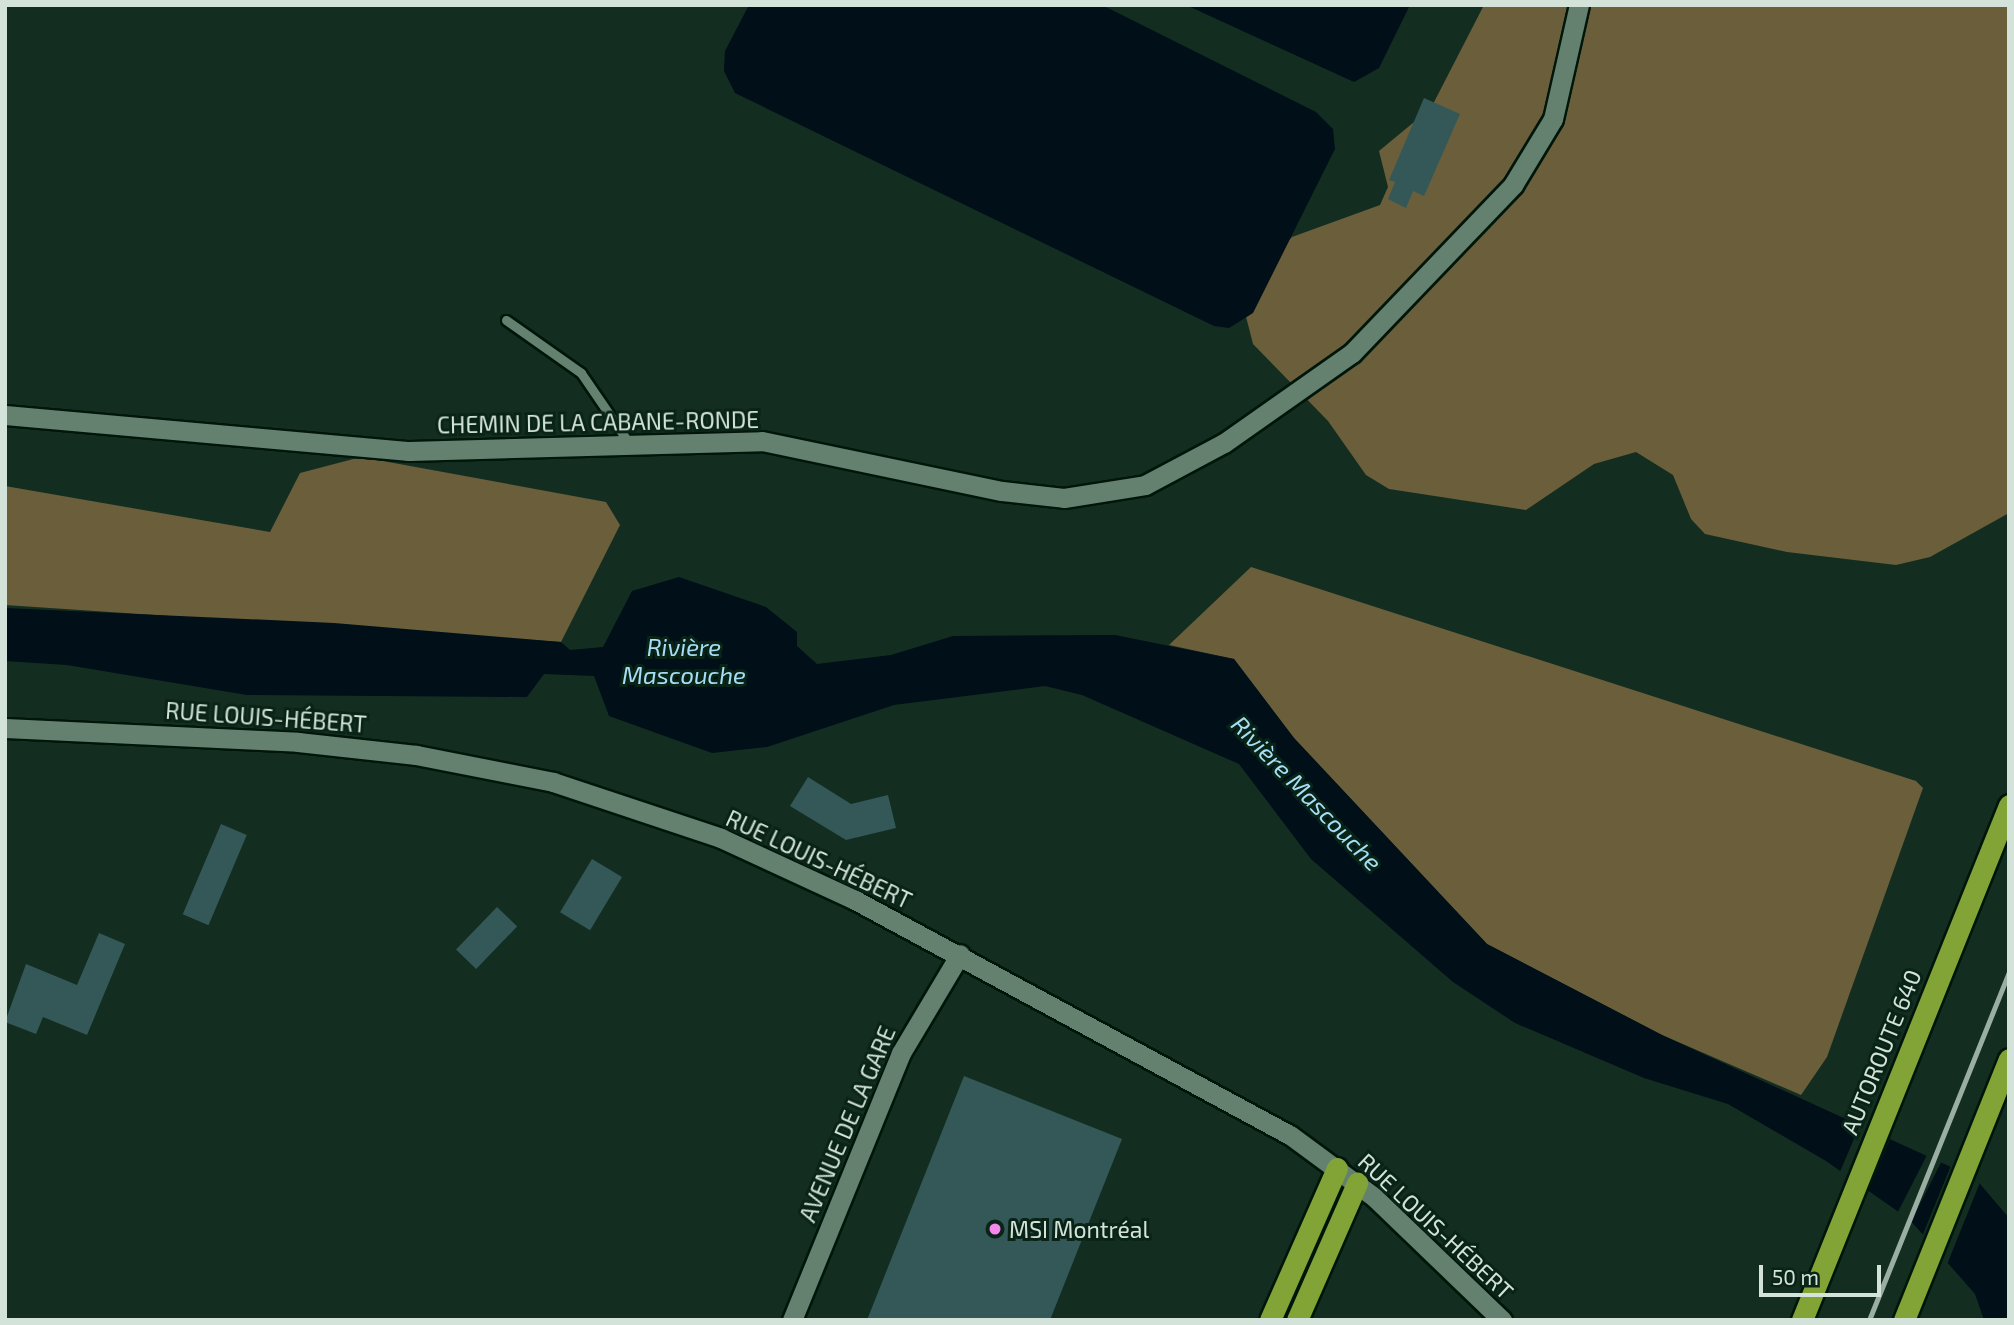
<!DOCTYPE html>
<html>
<head>
<meta charset="utf-8">
<style>
  body { margin:0 }
  #map { position:relative; width:2014px; height:1325px; overflow:hidden; background:#132e20; font-family:"Exo 2",sans-serif }
  div>[style] { position:absolute }
  .forest>* { inset:0; background:#6b5e3b }
  .water>* { inset:0; background:#000f18 }
  .pier>* { inset:0; background:#132e20; transform-origin:0 0 }
  .building>* { inset:0; background:#335857; transform-origin:0 0 }
  .roads { filter:drop-shadow(2px 0 #00160a) drop-shadow(-2px 0 #00160a) drop-shadow(0 2px #00160a) drop-shadow(0 -2px #00160a) }
  .service>* { height:9px; margin:-4.5px; padding:0 4.5px; transform-origin:4.5px; border-radius:4.5px; background:#648170 }
  .tertiary>* { height:19px; margin:-9.5px; padding:0 9.5px; transform-origin:9.5px; border-radius:9.5px; background:#648170 }
  .motorway>* { height:21px; margin:-10.5px; padding:0 10.5px; transform-origin:10.5px; border-radius:10.5px; background:#82a336 }
  .rail>* { height:5px; margin:-2.5px; padding:0 2.5px; transform-origin:2.5px; border-radius:2.5px; background:#9aaea2 }
  .dots>* { width:19px; height:19px; translate:-50% -50%; box-sizing:border-box; border:4px solid #092417; border-radius:50% }
  span { translate:-50% -50%; white-space:nowrap; text-align:center; line-height:1.15; -webkit-text-stroke:6px #092417; paint-order:stroke }
  .street-label { font-size:23px; color:#d3e3d9 }
  .poi-label { font-size:23px; color:#d3e3d9 }
  .left { translate:0 -50%; text-align:left }
  .water-label { font-size:24px; color:#a6def7; font-style:italic }
  .frame { position:absolute; inset:0; border:7px solid #d3e3d9; pointer-events:none }
  .scale { position:absolute; left:1759px; top:1265px; width:122px; height:32px; box-sizing:border-box; border:4px solid #d3e3d9; border-top:0; padding-left:9px; font-size:21px; line-height:24px; white-space:nowrap; color:#d3e3d9; -webkit-text-stroke:5px #092417; paint-order:stroke }
</style>
</head>
<body>
<div id="map">
  <div class="forest">
    <i style="clip-path:polygon(1484px 5px,2009px 5px,2009px 513px,1930px 557px,1896px 565px,1787px 552px,1705px 534px,1691px 519px,1673px 475px,1636px 452px,1594px 464px,1526px 510px,1389px 489px,1366px 475px,1328px 421px,1253px 344px,1242px 301px,1248px 281px,1292px 237px,1380px 205px,1388px 187px,1379px 151px,1431px 108px)"></i>
    <i style="clip-path:polygon(361px 457px,606px 502px,620px 525px,561px 642px,5px 605px,5px 486px,270px 532px,300px 473px)"></i>
    <i style="clip-path:polygon(1251px 567px,1916px 781px,1923px 788px,1827px 1057px,1801px 1095px,1662px 1035px,1487px 944px,1294px 738px,1234px 659px,1169px 645px)"></i>
  </div>
  <div class="water">
    <i style="clip-path:polygon(749px 5px,1102px 5px,1316px 112px,1333px 129px,1335px 149px,1253px 313px,1229px 328px,1214px 326px,735px 93px,724px 71px,725px 51px)"></i>
    <i style="clip-path:polygon(1186px 5px,1410px 5px,1379px 68px,1354px 82px)"></i>
    <i style="clip-path:polygon(679px 577px,766px 607px,797px 632px,797px 646px,817px 664px,891px 655px,953px 636px,1115px 635px,1234px 659px,1294px 738px,1487px 944px,1662px 1035px,1975px 1178px,2009px 1218px,2009px 1320px,1984px 1320px,1975px 1294px,1910px 1220px,1826px 1161px,1728px 1104px,1644px 1078px,1515px 1023px,1453px 982px,1311px 859px,1239px 764px,1082px 695px,1045px 686px,894px 705px,767px 747px,712px 753px,609px 716px,594px 676px,544px 674px,527px 697px,247px 695px,67px 665px,5px 661px,5px 608px,334px 623px,561px 642px,570px 650px,603px 647px,632px 591px)"></i>
  </div>
  <div class="pier">
    <i style="clip-path:polygon(1862px 1120px,1892px 1134px,1867px 1194px,1839px 1174px)"></i>
    <i style="left:1929px;top:1151px;width:16px;height:73px;rotate:27deg"></i>
    <i style="clip-path:polygon(1952px 1163px,1981px 1180px,1946px 1267px,1921px 1239px)"></i>
  </div>
  <div class="building">
    <i style="clip-path:polygon(1424px 98px,1460px 114px,1424px 196px,1413px 191px,1406px 208px,1388px 199px,1395px 182px,1389px 180px)"></i>
    <i style="clip-path:polygon(808px 777px,851px 804px,888px 795px,896px 828px,846px 840px,790px 806px)"></i>
    <i style="left:221px;top:824px;width:28px;height:98px;rotate:23deg"></i>
    <i style="left:592px;top:859px;width:35px;height:62px;rotate:31deg"></i>
    <i style="left:497px;top:907px;width:28px;height:59px;rotate:44deg"></i>
    <i style="clip-path:polygon(99px 933px,125px 944px,87px 1035px,43px 1017px,36px 1034px,5px 1022px,26px 964px,77px 985px)"></i>
    <i style="clip-path:polygon(964px 1076px,1122px 1139px,1050px 1320px,867px 1320px)"></i>
  </div>
  <div class="roads">
    <div class="service">
      <i style="left:506px;top:320px;width:92px;rotate:35.2deg"></i>
      <i style="left:581px;top:373px;width:85px;rotate:55.6deg"></i>
    </div>
    <div class="tertiary">
      <i style="left:5px;top:415px;width:406px;rotate:5.1deg"></i>
      <i style="left:409px;top:451px;width:353px;rotate:-1.6deg"></i>
      <i style="left:762px;top:441px;width:245px;rotate:11.8deg"></i>
      <i style="left:1002px;top:491px;width:62px;rotate:6.4deg"></i>
      <i style="left:1064px;top:498px;width:82px;rotate:-9.1deg"></i>
      <i style="left:1145px;top:485px;width:89px;rotate:-28deg"></i>
      <i style="left:1224px;top:443px;width:156px;rotate:-35.1deg"></i>
      <i style="left:1352px;top:353px;width:233px;rotate:-46.2deg"></i>
      <i style="left:1513px;top:185px;width:77px;rotate:-58.8deg"></i>
      <i style="left:1553px;top:119px;width:117px;rotate:-77.2deg"></i>
      <i style="left:5px;top:728px;width:293px;rotate:2.7deg"></i>
      <i style="left:298px;top:742px;width:119px;rotate:6.3deg"></i>
      <i style="left:416px;top:755px;width:140px;rotate:11.1deg"></i>
      <i style="left:553px;top:782px;width:177px;rotate:18.4deg"></i>
      <i style="left:721px;top:838px;width:148px;rotate:24.8deg"></i>
      <i style="left:855px;top:900px;width:494px;rotate:28.4deg"></i>
      <i style="left:1290px;top:1135px;width:104px;rotate:36.4deg"></i>
      <i style="left:1374px;top:1197px;width:178px;rotate:43.9deg"></i>
      <i style="left:792px;top:1320px;width:288px;rotate:-67.8deg"></i>
      <i style="left:901px;top:1053px;width:115px;rotate:-59.2deg"></i>
    </div>
    <div class="motorway">
      <i style="left:1270px;top:1320px;width:166px;rotate:-66.2deg"></i>
      <i style="left:1297px;top:1320px;width:150px;rotate:-66.3deg"></i>
      <i style="left:1802px;top:1320px;width:555px;rotate:-68.1deg"></i>
      <i style="left:1904px;top:1320px;width:281px;rotate:-68.1deg"></i>
    </div>
  </div>
  <div class="rail">
    <i style="left:1869px;top:1320px;width:375px;rotate:-68.1deg"></i>
  </div>
  <div class="dots">
    <i style="left:995px;top:1229px;background:#f688ed"></i>
  </div>
  <div class="street-label">
    <span style="left:598px;top:422px;rotate:-1deg">CHEMIN DE LA CABANE-RONDE</span>
    <span style="left:266px;top:717px;rotate:4deg">RUE LOUIS-HÉBERT</span>
    <span style="left:819px;top:859px;rotate:25deg">RUE LOUIS-HÉBERT</span>
    <span style="left:1881px;top:1052px;rotate:-68deg">AUTOROUTE 640</span>
    <span style="left:847px;top:1124px;rotate:-67deg">AVENUE DE LA GARE</span>
    <span style="left:1436px;top:1226px;rotate:43deg">RUE LOUIS-HÉBERT</span>
  </div>
  <div class="poi-label">
    <span class="left" style="left:1009px;top:1229px">MSI Montréal</span>
  </div>
  <div class="water-label">
    <span style="left:684px;top:661px">Rivière<br>Mascouche</span>
    <span style="left:1307px;top:793px;rotate:46deg">Rivière Mascouche</span>
  </div>
  <div class="frame"></div>
  <div class="scale">50 m</div>
</div>
</body>
</html>
